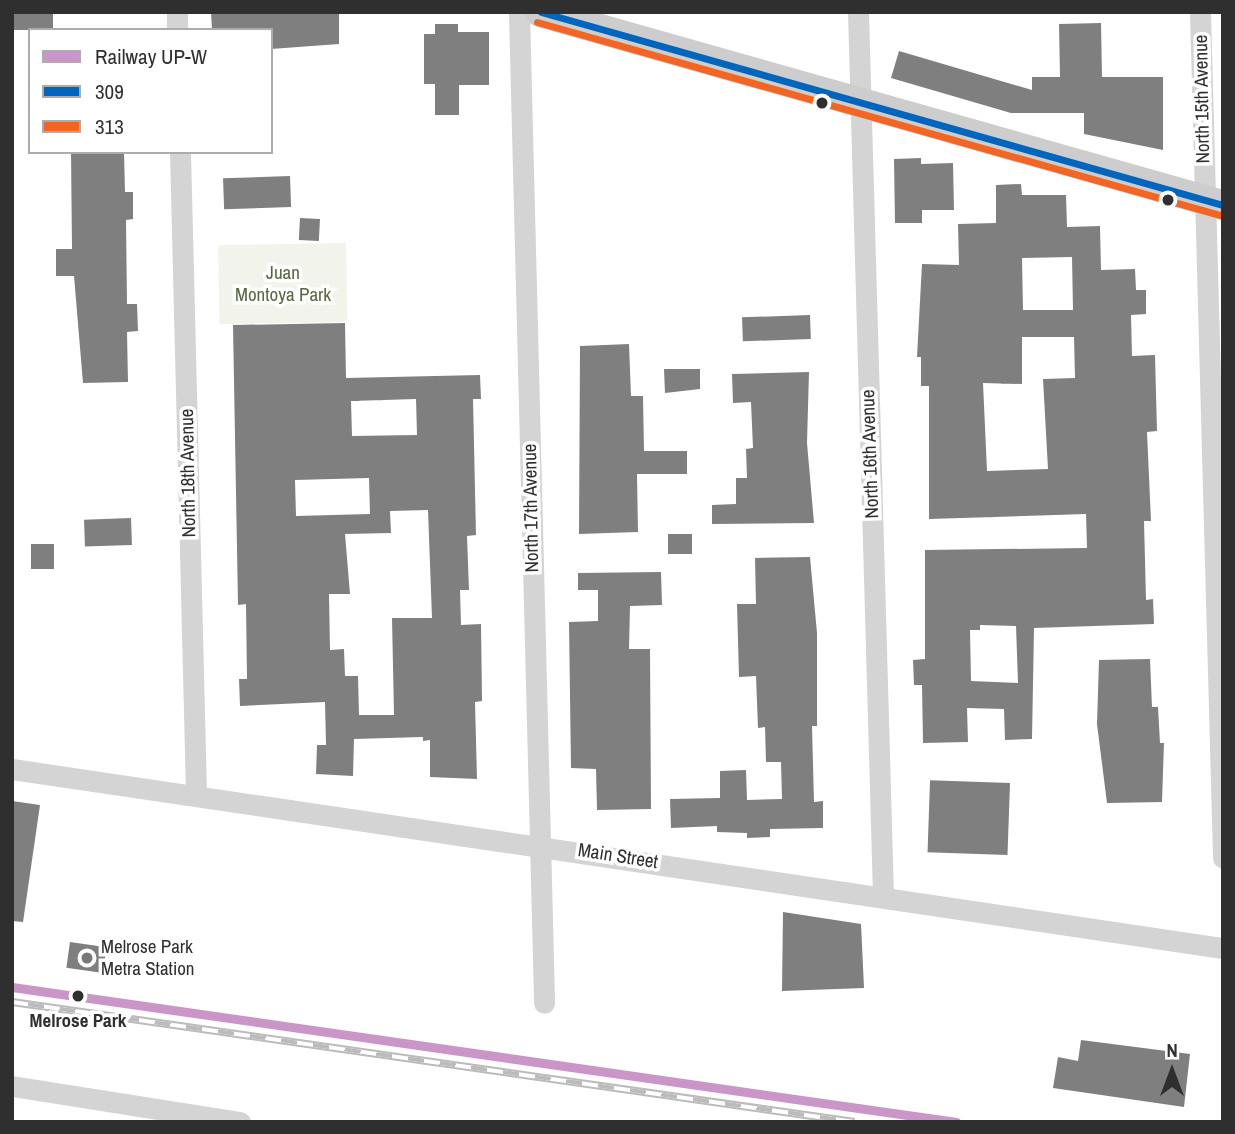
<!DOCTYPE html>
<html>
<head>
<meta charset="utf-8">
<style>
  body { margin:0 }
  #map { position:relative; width:1235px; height:1134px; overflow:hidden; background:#fff; font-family:"Archivo Narrow",sans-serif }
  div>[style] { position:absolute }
  .green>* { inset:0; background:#f2f4ec; transform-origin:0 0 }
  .building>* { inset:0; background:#7f7f7f; transform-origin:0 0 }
  .street>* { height:21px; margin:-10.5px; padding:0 10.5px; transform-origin:10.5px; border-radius:10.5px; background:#d4d4d4 }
  .secondary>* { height:30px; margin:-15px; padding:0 15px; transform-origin:15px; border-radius:15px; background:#cdcdcd }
  .rail>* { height:8px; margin-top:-4px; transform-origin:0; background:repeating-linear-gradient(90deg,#fff 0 16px,#bbb 0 32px); box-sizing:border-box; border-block:2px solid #bbb }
  .bus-1>* { height:7px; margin:-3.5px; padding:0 3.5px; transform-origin:3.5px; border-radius:3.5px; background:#0065bd }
  .bus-2>* { height:7px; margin:-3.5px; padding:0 3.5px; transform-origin:3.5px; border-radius:3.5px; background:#f26522 }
  .rail-1>* { height:9px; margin:-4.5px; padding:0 4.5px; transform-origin:4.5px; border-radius:4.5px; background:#ca96c7 }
  .dots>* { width:19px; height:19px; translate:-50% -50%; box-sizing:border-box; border:4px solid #fff; border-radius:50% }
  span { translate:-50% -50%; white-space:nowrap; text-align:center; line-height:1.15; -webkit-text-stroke:7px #fff; paint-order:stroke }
  .street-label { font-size:19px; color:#2f2f2f }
  .park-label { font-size:19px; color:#59673f }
  .poi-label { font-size:19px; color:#2f2f2f }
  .left { translate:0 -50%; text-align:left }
  .stop-label { font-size:19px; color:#2f2f2f; font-weight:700 }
  .frame { position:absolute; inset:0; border:14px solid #2f2f2f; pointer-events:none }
  .legend { position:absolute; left:28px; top:28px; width:245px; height:126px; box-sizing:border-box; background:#fff; border:2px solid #acacac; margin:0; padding:9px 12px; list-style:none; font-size:21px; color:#2f2f2f }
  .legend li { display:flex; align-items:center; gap:14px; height:35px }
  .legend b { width:35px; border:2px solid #acacac }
  .north { position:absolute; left:1137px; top:1036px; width:70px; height:70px; -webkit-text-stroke:5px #fff; paint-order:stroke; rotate:0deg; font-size:19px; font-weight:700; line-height:28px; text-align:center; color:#2f2f2f }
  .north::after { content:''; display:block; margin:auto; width:24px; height:32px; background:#2f2f2f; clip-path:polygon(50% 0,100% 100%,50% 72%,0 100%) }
</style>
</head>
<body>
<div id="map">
  <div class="green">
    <i style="left:346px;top:243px;width:79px;height:128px;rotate:89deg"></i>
  </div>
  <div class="building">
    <i style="left:14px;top:12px;width:39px;height:18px"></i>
    <i style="clip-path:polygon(211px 12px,339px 12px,339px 44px,271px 49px,271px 30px,212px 30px)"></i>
    <i style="clip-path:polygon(1101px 23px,1102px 77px,1163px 77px,1163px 150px,1084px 134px,1084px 113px,1011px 113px,891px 78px,899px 51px,1032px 90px,1032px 77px,1060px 77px,1059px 24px)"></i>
    <i style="clip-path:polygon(435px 24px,458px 24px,458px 32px,489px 32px,489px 85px,459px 85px,459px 115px,435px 115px,435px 84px,424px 84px,424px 34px,435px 34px)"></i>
    <i style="clip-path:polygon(71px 152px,124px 152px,125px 192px,133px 192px,133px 219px,126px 220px,127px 304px,137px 304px,138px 331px,127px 332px,128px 382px,83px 383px,74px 276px,56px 276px,56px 249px,72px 249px)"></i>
    <i style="clip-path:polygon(921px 158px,921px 164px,953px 163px,954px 210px,922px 210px,922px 223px,895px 223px,894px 159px)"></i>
    <i style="left:290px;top:176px;width:31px;height:67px;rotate:88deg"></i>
    <i style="clip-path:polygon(evenodd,1021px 184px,1022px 195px,1066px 195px,1067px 227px,1100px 226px,1101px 270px,1135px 269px,1136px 290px,1146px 290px,1146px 314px,1131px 315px,1132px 356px,1155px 355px,1157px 431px,1147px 432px,1151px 521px,1144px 521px,1146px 600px,1153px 599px,1154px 624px,1034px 628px,1032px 739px,1005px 740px,1004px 709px,967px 708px,968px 742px,923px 743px,922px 685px,914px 685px,913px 660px,925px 659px,925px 550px,1087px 548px,1086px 514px,929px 519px,929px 386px,921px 386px,921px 357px,917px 357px,922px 264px,959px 265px,958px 224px,996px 223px,996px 185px,1021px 184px,1072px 257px,1073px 310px,1023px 310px,1022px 258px,1072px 257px,1021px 184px,1022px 337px,1074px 337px,1075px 378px,1043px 379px,1048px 469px,987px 471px,983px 383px,1022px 384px,1022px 337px,1021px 184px,980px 625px,1016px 626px,1018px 683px,971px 681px,970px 630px,980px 630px,980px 625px)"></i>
    <i style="left:300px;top:218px;width:20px;height:22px;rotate:3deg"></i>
    <i style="left:810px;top:315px;width:24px;height:68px;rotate:88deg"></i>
    <i style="clip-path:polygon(evenodd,345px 323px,346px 378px,480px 375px,481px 399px,473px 399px,476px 535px,467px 536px,469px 590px,460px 590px,461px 625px,481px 624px,482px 701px,475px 702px,477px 779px,430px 777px,430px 740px,423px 741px,423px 737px,354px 739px,353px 776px,316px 774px,317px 745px,326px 745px,325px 702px,240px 706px,239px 679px,247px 679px,246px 604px,238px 605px,233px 325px,345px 323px,416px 399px,417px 435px,352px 436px,351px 401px,416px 399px,345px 323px,369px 478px,370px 514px,296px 516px,295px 480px,369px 478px,345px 323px,428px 510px,432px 618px,392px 618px,394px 715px,359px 715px,358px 676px,345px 676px,344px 649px,330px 650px,329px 594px,350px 594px,345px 534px,391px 533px,390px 511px,428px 510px)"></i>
    <i style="clip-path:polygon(629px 344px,631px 396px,643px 396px,644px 451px,687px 451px,687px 474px,637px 474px,638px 532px,579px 534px,580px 346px)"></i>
    <i style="clip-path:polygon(664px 369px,700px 369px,700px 389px,665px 393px)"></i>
    <i style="clip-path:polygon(809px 372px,807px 443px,814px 523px,712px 524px,712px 505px,736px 504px,736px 478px,747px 478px,746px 449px,753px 448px,751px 402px,733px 403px,732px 374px)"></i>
    <i style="left:131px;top:518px;width:27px;height:47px;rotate:88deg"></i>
    <i style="left:692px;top:534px;width:20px;height:24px;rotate:90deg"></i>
    <i style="left:31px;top:544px;width:23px;height:25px"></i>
    <i style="clip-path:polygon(810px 557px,817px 633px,817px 726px,812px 726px,814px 802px,823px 801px,823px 828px,770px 829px,770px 837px,747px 838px,747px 833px,717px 832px,717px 826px,671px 828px,670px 799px,720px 798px,720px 771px,746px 770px,747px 800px,782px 799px,781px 762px,766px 762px,765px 727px,758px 728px,756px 676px,739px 677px,737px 604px,756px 604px,755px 558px)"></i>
    <i style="clip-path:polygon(661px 572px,662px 605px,630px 606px,629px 649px,650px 649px,651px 809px,597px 810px,596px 769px,571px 768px,569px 622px,598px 621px,598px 590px,578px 590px,578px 573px)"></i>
    <i style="clip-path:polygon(1150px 659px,1152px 707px,1158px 707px,1160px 743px,1164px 743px,1162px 802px,1107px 803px,1097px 724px,1099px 660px)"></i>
    <i style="left:1010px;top:783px;width:72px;height:80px;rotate:92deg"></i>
    <i style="clip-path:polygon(12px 801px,40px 805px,23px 922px,12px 921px)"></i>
    <i style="clip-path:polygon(783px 912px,861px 924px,864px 988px,782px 991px)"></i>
    <i style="left:70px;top:942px;width:37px;height:26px;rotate:8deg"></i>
    <i style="clip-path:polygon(1081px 1040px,1190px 1054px,1184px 1107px,1053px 1088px,1058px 1057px,1078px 1061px)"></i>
  </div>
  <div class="street">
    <i style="left:177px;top:12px;width:18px;rotate:90deg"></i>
    <i style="left:519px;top:12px;width:991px;rotate:88.55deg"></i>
    <i style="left:858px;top:12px;width:884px;rotate:88.38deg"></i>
    <i style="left:1200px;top:12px;width:846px;rotate:88.44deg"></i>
    <i style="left:180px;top:152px;width:643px;rotate:88.57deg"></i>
    <i style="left:12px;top:769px;width:1224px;rotate:8.41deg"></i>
    <i style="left:12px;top:1086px;width:231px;rotate:9deg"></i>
  </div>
  <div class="secondary">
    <i style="left:540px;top:12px;width:710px;rotate:15.78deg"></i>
  </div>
  <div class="rail">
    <i style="left:12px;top:1002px;width:851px;rotate:8.11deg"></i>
  </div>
  <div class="bus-1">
    <i style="left:541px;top:12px;width:709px;rotate:15.8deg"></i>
  </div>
  <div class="bus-2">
    <i style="left:537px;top:22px;width:710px;rotate:15.78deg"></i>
  </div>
  <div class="rail-1">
    <i style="left:12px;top:987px;width:954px;rotate:8.14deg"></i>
  </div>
  <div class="dots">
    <i style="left:822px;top:103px;background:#2f2f2f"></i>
    <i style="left:1168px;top:200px;background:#2f2f2f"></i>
    <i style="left:87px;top:958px;background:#787878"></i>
    <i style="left:78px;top:996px;background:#2f2f2f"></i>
  </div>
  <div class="street-label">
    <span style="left:1202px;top:99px;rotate:-91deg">North 15th Avenue</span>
    <span style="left:870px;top:454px;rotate:-92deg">North 16th Avenue</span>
    <span style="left:188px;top:473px;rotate:-91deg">North 18th Avenue</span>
    <span style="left:531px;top:508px;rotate:-91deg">North 17th Avenue</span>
    <span style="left:618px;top:856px;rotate:9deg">Main Street</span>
  </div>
  <div class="park-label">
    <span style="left:283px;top:284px">Juan<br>Montoya Park</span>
  </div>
  <div class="poi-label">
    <span class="left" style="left:101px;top:958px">Melrose Park<br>Metra Station</span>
  </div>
  <div class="stop-label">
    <span style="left:78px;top:1021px">Melrose Park</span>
  </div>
  <div class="frame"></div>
  <ul class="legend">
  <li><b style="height:9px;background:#ca96c7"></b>Railway UP-W</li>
  <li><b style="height:9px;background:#0065bd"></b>309</li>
  <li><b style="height:9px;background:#f26522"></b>313</li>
  </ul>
  <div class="north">N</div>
</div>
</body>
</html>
